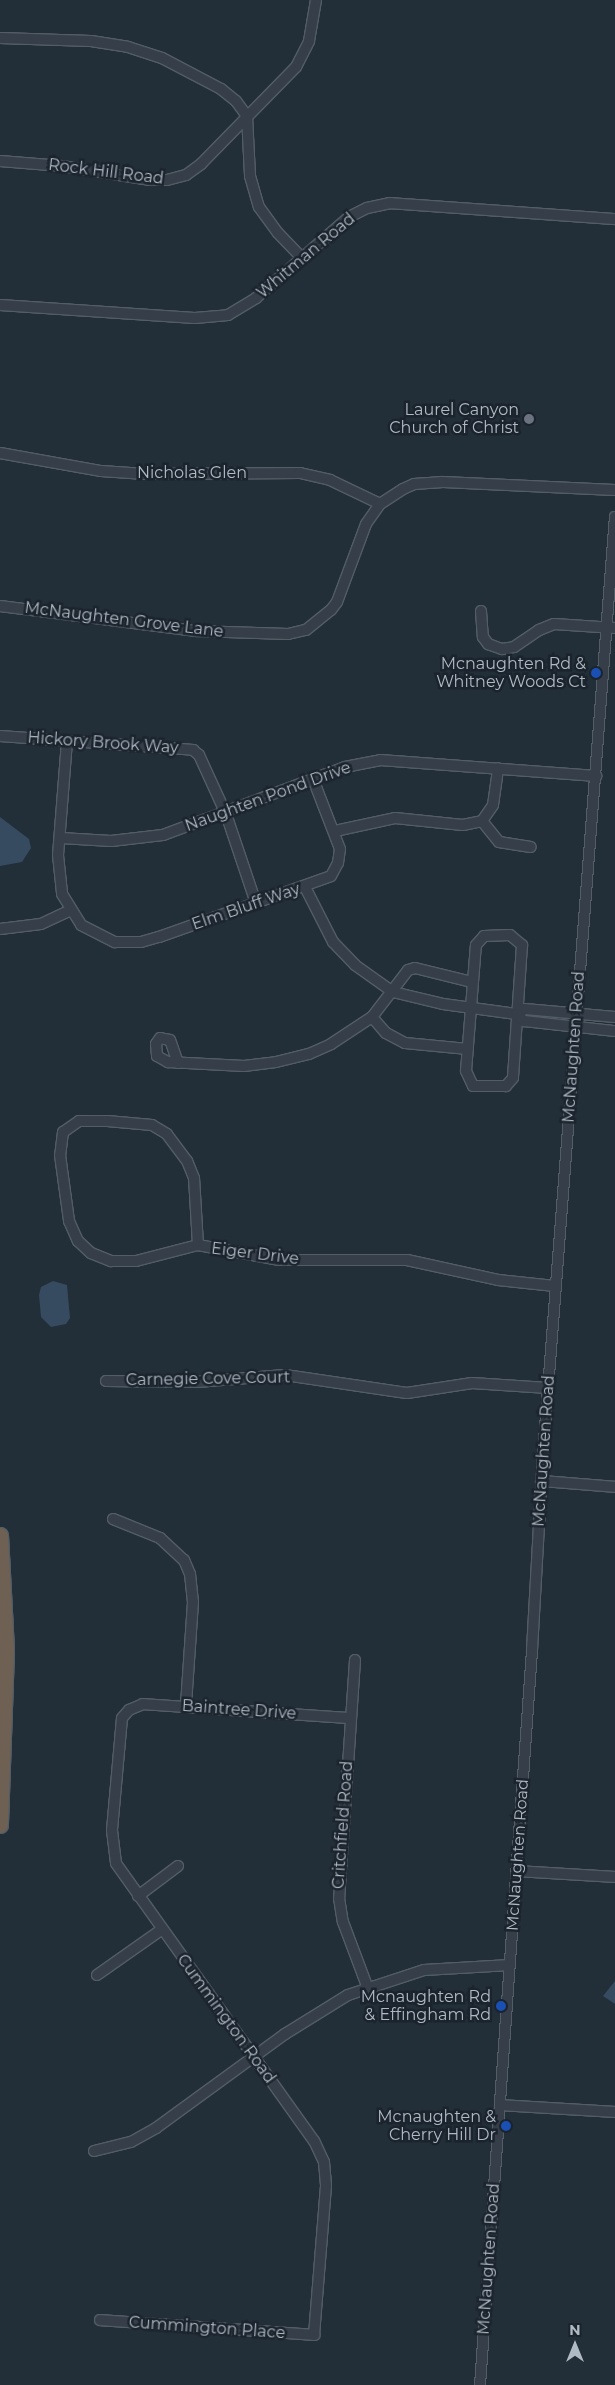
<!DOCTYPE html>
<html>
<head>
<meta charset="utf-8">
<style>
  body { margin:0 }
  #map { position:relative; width:615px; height:2385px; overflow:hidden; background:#222e38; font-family:Montserrat,sans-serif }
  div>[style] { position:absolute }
  .water>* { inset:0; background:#364b5f }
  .roads { filter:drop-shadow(1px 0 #535d66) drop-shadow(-1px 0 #535d66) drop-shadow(0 1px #535d66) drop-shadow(0 -1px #535d66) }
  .minor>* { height:10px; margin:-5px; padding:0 5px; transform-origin:5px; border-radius:5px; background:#363f49 }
  .highway>* { height:15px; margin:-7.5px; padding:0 7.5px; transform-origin:7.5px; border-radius:7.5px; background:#6e6153 }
  .dots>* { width:14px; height:14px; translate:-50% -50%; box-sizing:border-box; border:2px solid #1b242d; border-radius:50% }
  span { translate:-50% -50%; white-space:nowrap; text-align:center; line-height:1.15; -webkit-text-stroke:5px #1b242d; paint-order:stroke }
  .street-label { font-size:16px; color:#b0bac5 }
  .poi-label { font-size:16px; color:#b0bac5 }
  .right { translate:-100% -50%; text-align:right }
  .north { position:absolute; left:550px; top:2320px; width:50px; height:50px; -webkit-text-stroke:4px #1b242d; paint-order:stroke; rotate:0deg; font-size:14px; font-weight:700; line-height:20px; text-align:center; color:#b0bac5 }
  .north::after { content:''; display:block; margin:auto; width:18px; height:22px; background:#b0bac5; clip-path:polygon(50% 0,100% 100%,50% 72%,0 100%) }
</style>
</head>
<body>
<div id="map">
  <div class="water">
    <i style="clip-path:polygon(0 817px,29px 839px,31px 848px,22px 862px,0 866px)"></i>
    <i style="clip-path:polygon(53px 1281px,67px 1285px,70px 1318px,66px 1324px,51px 1327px,41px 1317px,39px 1295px,41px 1287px)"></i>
    <i style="clip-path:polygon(615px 1981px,615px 2004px,603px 1996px)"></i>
  </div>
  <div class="roads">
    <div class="minor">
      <i style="left:0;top:38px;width:91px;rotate:1.9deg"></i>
      <i style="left:91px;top:41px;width:37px;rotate:9deg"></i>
      <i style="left:128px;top:47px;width:36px;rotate:18deg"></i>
      <i style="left:162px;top:58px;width:67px;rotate:27.7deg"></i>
      <i style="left:221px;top:89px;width:19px;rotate:39deg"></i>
      <i style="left:236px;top:101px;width:19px;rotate:54deg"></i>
      <i style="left:247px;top:116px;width:60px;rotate:87.1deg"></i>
      <i style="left:250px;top:176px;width:32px;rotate:74deg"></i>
      <i style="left:259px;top:207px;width:32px;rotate:54deg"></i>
      <i style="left:278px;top:233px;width:35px;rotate:46deg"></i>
      <i style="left:0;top:161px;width:62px;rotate:4.6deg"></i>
      <i style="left:62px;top:166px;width:88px;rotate:9.1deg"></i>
      <i style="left:149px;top:180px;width:18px"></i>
      <i style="left:167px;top:180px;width:20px;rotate:-15deg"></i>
      <i style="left:186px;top:175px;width:19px;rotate:-36deg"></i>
      <i style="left:201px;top:164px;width:136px;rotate:-45.6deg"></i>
      <i style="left:296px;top:67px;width:29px;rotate:-63deg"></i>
      <i style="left:309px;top:41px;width:42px;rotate:-80.3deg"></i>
      <i style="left:0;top:305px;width:195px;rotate:3.8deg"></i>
      <i style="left:195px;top:318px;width:33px;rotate:-5deg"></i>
      <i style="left:228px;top:315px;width:33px;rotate:-31deg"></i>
      <i style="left:256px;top:298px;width:123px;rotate:-41.1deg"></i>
      <i style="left:349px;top:217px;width:20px;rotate:-27deg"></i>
      <i style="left:367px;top:208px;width:24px;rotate:-12deg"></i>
      <i style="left:390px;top:203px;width:226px;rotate:4.1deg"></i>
      <i style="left:0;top:453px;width:103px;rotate:10.1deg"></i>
      <i style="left:101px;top:471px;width:44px;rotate:3.9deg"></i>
      <i style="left:145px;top:474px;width:155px;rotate:-0.4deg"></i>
      <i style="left:300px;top:473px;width:31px;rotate:13deg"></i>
      <i style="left:330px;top:480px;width:55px;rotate:25.6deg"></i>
      <i style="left:0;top:606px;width:198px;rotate:7.3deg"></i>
      <i style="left:196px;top:631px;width:92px;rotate:1.9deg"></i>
      <i style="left:288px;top:634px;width:18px;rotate:-13deg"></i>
      <i style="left:306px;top:630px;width:32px;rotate:-39deg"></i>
      <i style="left:331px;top:610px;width:10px;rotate:-53deg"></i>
      <i style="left:337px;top:602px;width:83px;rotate:-69.6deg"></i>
      <i style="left:366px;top:524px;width:24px;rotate:-55deg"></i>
      <i style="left:380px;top:504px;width:27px;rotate:-33deg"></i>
      <i style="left:403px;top:489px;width:12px;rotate:-24deg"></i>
      <i style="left:414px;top:484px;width:29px;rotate:-4deg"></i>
      <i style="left:443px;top:482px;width:172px;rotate:2.7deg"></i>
      <i style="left:481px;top:611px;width:26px;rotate:86deg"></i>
      <i style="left:483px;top:637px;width:9px;rotate:54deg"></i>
      <i style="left:488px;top:644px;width:15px;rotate:20deg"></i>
      <i style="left:502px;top:649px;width:12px;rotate:-9deg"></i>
      <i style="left:514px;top:647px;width:30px;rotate:-34deg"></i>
      <i style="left:539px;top:630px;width:16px;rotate:-22deg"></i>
      <i style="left:554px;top:624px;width:61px;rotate:3.8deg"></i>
      <i style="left:0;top:736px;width:194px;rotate:4.1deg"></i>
      <i style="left:193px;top:750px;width:8px;rotate:40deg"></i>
      <i style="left:199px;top:755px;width:65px;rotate:65.4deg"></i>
      <i style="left:226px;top:814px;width:94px;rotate:71.4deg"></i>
      <i style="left:67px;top:741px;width:114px;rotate:94.5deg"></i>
      <i style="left:58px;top:855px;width:39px;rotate:84deg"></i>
      <i style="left:62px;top:894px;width:36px;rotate:58deg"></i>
      <i style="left:81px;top:925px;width:38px;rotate:27deg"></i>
      <i style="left:115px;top:942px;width:26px"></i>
      <i style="left:141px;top:942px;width:19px;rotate:-16deg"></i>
      <i style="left:159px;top:937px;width:182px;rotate:-19.5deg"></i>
      <i style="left:331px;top:876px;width:15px;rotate:-62deg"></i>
      <i style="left:338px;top:863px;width:14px;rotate:-82deg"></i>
      <i style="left:340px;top:849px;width:75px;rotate:-111.1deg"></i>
      <i style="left:482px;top:821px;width:27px;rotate:51deg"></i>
      <i style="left:499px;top:842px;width:32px;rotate:9deg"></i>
      <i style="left:335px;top:831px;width:61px;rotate:-12.2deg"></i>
      <i style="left:395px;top:818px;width:68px;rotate:5.9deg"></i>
      <i style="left:463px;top:825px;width:19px;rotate:-12deg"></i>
      <i style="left:482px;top:821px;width:19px;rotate:-55deg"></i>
      <i style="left:493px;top:805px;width:37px;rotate:-82deg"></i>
      <i style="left:61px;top:838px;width:50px;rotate:3.4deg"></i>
      <i style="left:111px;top:841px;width:52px;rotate:-6.6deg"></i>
      <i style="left:163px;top:835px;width:194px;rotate:-20.5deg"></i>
      <i style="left:345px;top:767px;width:36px;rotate:-11deg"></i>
      <i style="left:380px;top:760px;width:217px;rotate:4.2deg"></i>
      <i style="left:305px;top:887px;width:62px;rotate:63deg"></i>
      <i style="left:333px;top:942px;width:32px;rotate:46deg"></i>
      <i style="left:355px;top:965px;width:47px;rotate:35.4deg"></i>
      <i style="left:393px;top:992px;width:51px;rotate:13.5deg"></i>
      <i style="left:443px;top:1004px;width:74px;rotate:7.8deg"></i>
      <i style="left:516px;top:1014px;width:10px;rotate:-29deg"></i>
      <i style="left:525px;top:1009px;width:90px;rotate:5.1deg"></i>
      <i style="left:0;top:929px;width:41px;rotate:-7deg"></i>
      <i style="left:41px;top:924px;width:31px;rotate:-25deg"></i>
      <i style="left:510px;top:935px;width:16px;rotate:40deg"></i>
      <i style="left:522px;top:945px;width:133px;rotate:93.9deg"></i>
      <i style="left:513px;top:1078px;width:11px;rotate:131deg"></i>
      <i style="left:506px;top:1086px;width:33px;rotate:180deg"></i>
      <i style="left:473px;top:1086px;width:17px;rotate:-115deg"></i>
      <i style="left:466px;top:1071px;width:126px;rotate:-85.5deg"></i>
      <i style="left:476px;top:945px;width:12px;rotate:-48deg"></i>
      <i style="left:484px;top:936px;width:26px;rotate:-2deg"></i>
      <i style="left:516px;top:1014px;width:11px;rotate:41deg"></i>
      <i style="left:524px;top:1021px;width:92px;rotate:6.3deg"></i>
      <i style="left:372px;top:1017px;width:21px;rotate:49deg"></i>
      <i style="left:386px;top:1033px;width:21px;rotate:28deg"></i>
      <i style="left:405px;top:1043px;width:63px;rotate:5.4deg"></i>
      <i style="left:178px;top:1063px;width:24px;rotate:-109deg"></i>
      <i style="left:170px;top:1040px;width:10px;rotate:-169deg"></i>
      <i style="left:160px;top:1038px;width:7px;rotate:124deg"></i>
      <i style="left:156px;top:1044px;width:12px;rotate:85deg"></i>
      <i style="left:157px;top:1056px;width:13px;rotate:29deg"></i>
      <i style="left:168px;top:1062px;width:76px;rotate:3deg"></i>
      <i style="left:244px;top:1066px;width:32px;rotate:-7deg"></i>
      <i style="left:276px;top:1062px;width:34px;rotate:-14deg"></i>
      <i style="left:309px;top:1054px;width:24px;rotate:-24deg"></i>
      <i style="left:331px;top:1044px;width:49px;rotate:-33.4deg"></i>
      <i style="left:372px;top:1017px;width:59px;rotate:-52.5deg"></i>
      <i style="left:408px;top:970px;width:7px;rotate:-16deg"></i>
      <i style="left:415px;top:968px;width:59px;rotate:13.8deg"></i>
      <i style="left:198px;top:1245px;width:67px;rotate:-93.4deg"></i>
      <i style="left:194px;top:1178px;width:18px;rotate:-112deg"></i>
      <i style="left:187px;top:1161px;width:34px;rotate:-127deg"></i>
      <i style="left:167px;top:1134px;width:17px;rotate:-149deg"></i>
      <i style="left:152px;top:1125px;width:45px;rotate:-174.9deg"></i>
      <i style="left:107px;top:1121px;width:28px;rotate:180deg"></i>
      <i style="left:79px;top:1121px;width:19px;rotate:145deg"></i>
      <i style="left:63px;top:1132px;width:23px;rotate:97deg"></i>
      <i style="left:60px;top:1155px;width:67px;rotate:82.2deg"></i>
      <i style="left:69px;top:1221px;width:22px;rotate:66deg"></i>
      <i style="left:78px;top:1241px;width:18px;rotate:43deg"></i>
      <i style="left:91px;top:1253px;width:22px;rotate:22deg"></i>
      <i style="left:111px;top:1261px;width:25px"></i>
      <i style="left:136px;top:1261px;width:64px;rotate:-14.5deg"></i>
      <i style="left:198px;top:1245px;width:83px;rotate:10.4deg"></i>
      <i style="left:280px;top:1260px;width:127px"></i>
      <i style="left:407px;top:1260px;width:93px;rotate:12.4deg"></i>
      <i style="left:498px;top:1280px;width:57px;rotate:6deg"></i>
      <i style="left:106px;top:1381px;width:91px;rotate:0.6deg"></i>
      <i style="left:197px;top:1382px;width:88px;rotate:-4.5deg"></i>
      <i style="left:285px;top:1375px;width:123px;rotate:8.4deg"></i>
      <i style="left:407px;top:1393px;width:66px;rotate:-8.7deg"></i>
      <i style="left:472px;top:1383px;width:76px;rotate:3.8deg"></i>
      <i style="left:541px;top:1481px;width:74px;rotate:4.6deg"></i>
      <i style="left:113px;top:1519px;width:51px;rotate:22deg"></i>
      <i style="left:160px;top:1538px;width:33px;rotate:43deg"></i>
      <i style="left:184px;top:1560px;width:15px;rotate:67deg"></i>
      <i style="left:190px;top:1574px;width:28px;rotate:84deg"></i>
      <i style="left:193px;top:1602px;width:104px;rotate:93.9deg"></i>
      <i style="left:355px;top:1660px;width:239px;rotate:93.8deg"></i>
      <i style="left:339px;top:1898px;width:24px;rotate:81deg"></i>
      <i style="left:343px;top:1922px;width:68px;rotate:69.4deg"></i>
      <i style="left:517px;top:1871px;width:98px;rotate:3.5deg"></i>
      <i style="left:138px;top:1896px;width:50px;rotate:-36.9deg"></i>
      <i style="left:97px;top:1975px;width:78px;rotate:-35.1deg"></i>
      <i style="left:500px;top:2105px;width:115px;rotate:3.5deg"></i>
      <i style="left:94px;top:2151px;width:38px;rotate:-14deg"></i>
      <i style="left:131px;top:2142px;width:29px;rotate:-29deg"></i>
      <i style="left:156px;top:2128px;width:160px;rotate:-36.1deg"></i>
      <i style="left:285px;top:2034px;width:74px;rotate:-31.8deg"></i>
      <i style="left:348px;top:1995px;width:80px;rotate:-18.2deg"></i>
      <i style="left:424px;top:1970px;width:86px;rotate:-3.3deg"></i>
      <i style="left:100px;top:2320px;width:215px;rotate:4deg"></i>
      <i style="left:314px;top:2335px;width:150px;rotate:-85.4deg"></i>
      <i style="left:326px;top:2185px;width:23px;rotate:-95deg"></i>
      <i style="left:324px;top:2162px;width:23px;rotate:-115deg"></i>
      <i style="left:314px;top:2141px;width:341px;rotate:-125.5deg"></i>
      <i style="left:116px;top:1863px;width:33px;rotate:-97deg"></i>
      <i style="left:112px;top:1830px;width:112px;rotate:-84.9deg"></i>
      <i style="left:122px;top:1718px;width:11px;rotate:-49deg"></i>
      <i style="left:129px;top:1710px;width:15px;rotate:-23deg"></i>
      <i style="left:143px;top:1704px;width:208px;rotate:3.9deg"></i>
      <i style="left:480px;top:2385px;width:737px;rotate:-85.95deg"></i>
      <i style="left:532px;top:1650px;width:196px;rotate:-86.8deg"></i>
      <i style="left:543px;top:1454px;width:940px;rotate:-85.61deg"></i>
    </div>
    <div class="highway">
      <i style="left:0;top:1535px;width:116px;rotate:87deg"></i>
      <i style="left:6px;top:1651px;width:174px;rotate:92deg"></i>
    </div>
  </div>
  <div class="dots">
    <i style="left:529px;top:419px;background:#6b7280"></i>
    <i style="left:596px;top:673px;background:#1a4fb4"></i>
    <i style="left:501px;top:2006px;background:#1a4fb4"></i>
    <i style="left:506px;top:2126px;background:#1a4fb4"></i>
  </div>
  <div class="street-label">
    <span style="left:106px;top:172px;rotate:7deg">Rock Hill Road</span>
    <span style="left:306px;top:256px;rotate:-40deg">Whitman Road</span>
    <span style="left:192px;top:473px">Nicholas Glen</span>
    <span style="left:124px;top:620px;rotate:7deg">McNaughten Grove Lane</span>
    <span style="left:103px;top:743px;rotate:4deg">Hickory Brook Way</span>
    <span style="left:268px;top:797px;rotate:-20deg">Naughten Pond Drive</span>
    <span style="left:246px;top:907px;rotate:-19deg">Elm Bluff Way</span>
    <span style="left:574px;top:1047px;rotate:-86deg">McNaughten Road</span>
    <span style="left:255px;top:1254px;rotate:7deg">Eiger Drive</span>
    <span style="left:208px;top:1379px;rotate:-1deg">Carnegie Cove Court</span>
    <span style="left:544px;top:1451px;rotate:-86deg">McNaughten Road</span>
    <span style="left:239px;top:1710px;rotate:4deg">Baintree Drive</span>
    <span style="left:343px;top:1825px;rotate:-86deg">Critchfield Road</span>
    <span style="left:518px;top:1855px;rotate:-86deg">McNaughten Road</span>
    <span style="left:226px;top:2019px;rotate:54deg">Cummington Road</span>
    <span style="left:489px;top:2259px;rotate:-86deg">McNaughten Road</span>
    <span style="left:207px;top:2328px;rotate:4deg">Cummington Place</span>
  </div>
  <div class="poi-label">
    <span class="right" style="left:519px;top:419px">Laurel Canyon<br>Church of Christ</span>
    <span class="right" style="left:586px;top:673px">Mcnaughten Rd &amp;<br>Whitney Woods Ct</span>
    <span class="right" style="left:491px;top:2006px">Mcnaughten Rd<br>&amp; Effingham Rd</span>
    <span class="right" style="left:496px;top:2126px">Mcnaughten &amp;<br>Cherry Hill Dr</span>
  </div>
  <div class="north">N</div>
</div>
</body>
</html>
